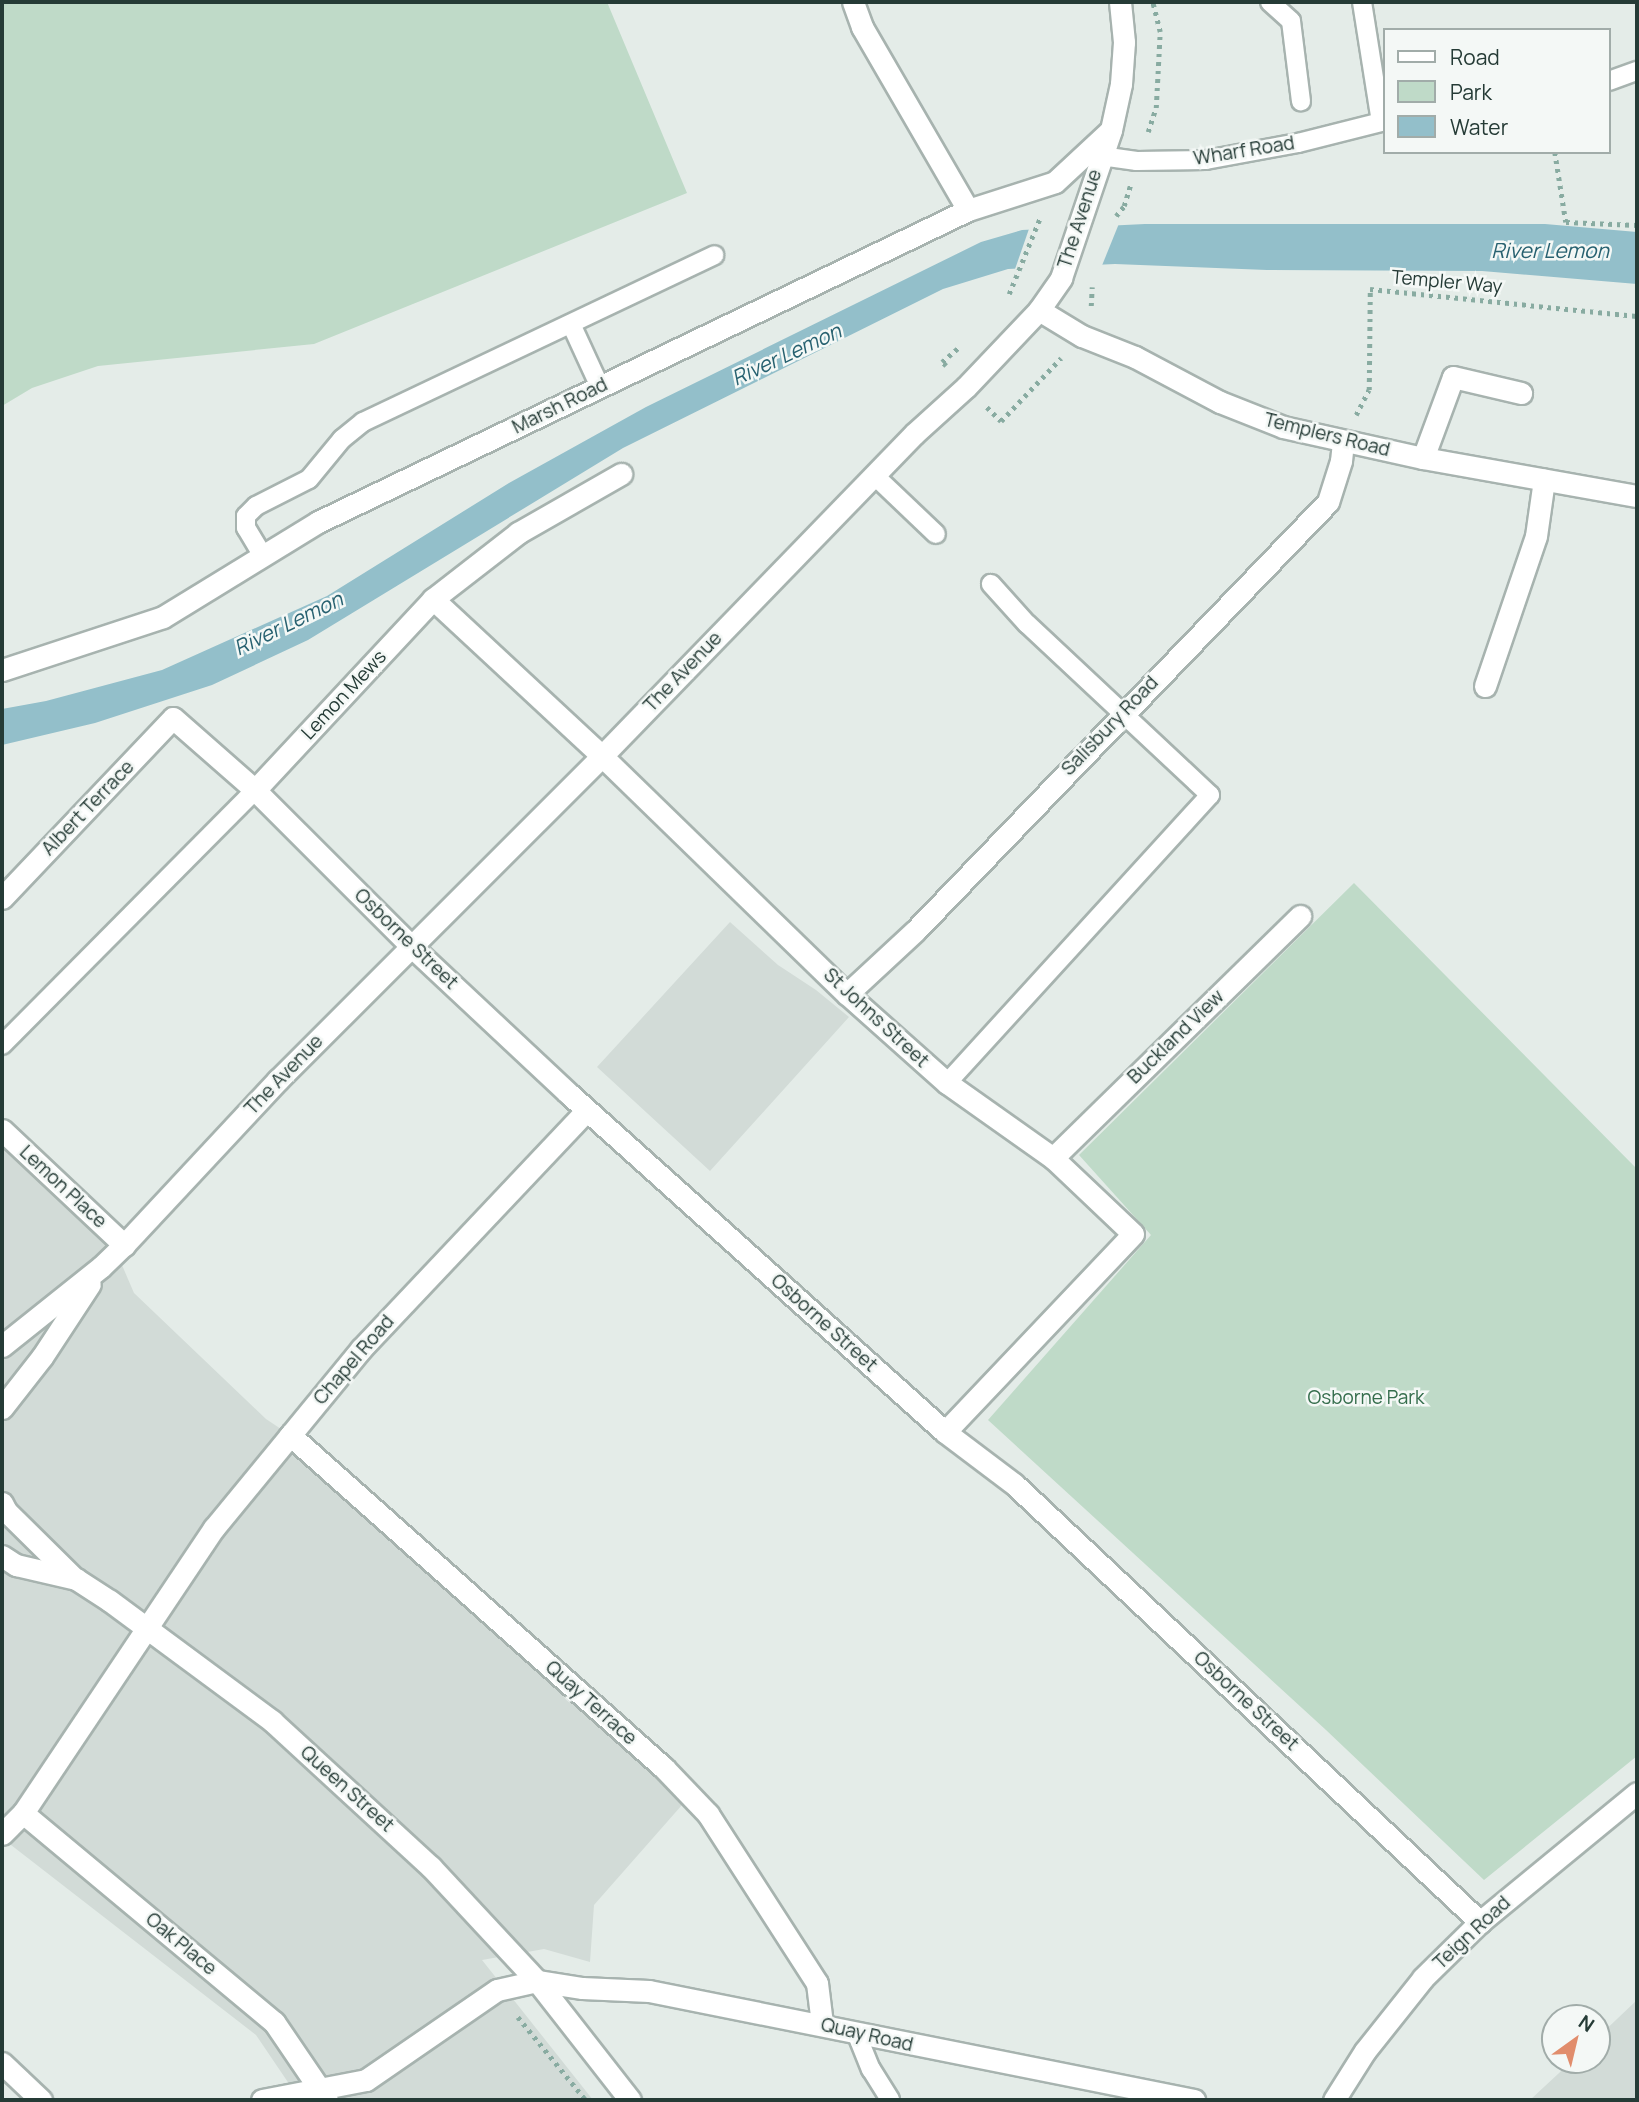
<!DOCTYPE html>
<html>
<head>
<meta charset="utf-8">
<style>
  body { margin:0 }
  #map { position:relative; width:1639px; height:2102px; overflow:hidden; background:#e4ece8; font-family:Manrope,sans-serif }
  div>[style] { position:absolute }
  .built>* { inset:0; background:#d2dbd7 }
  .green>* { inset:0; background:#bfdac8 }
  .water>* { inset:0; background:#93bfca }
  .pier>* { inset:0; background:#e4ece8 }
  .path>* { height:4.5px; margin-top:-2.25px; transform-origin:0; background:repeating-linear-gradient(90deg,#88aba1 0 3.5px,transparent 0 8.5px) }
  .roads { filter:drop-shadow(2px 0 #a7b3af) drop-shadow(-2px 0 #a7b3af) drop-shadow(0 2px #a7b3af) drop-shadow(0 -2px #a7b3af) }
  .lane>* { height:18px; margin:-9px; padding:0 9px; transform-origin:9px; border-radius:9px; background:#fff }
  .street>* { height:21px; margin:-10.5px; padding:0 10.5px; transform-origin:10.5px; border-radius:10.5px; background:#fff }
  .secondary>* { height:21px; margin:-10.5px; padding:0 10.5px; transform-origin:10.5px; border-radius:10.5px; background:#fff }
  span { translate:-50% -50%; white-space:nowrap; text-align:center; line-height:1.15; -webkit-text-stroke:5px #f4f8f6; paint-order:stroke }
  .street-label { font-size:19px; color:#253b36 }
  .park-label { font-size:19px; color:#346d4c }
  .water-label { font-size:21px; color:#276170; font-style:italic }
  .frame { position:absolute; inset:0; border:4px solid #253b36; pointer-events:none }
  .legend { position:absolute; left:1383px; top:28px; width:228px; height:126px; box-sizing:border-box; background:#f4f8f6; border:2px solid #a1aca9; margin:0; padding:9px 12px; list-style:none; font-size:21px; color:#253b36 }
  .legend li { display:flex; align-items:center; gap:14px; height:35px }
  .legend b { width:35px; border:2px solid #a1aca9 }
  .north { position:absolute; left:1541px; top:2004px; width:70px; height:70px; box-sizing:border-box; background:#f4f8f6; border:2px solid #a1aca9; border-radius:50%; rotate:34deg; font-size:19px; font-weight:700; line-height:28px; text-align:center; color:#253b36 }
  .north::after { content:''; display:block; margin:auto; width:24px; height:32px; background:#e18d6c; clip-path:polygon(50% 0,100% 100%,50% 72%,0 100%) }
</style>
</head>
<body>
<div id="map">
  <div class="built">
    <i style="clip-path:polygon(730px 922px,778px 965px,816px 990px,849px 1017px,710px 1171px,597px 1067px)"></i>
    <i style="clip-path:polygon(2px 1121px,97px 1207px,134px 1293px,266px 1419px,290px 1435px,689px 1797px,594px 1905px,590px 1962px,544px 1949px,482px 1960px,593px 2100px,300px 2100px,256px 2035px,2px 1838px)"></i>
    <i style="clip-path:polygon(1637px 2000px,1637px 2100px,1530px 2100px,1573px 2060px,1597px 2060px,1597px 2038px)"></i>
  </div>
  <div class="green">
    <i style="clip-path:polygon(2px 2px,607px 2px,687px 193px,314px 344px,98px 366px,32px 388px,2px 406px)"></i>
    <i style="clip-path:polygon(1354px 883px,1637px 1169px,1637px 1756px,1484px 1880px,1326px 1730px,988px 1420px,1151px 1235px,1079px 1155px)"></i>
  </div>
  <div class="water">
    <i style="clip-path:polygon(1145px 224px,1545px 224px,1637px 232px,1637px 284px,1482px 271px,1267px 270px,1115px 264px,1008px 269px,943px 289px,623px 448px,308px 640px,212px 685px,95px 723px,2px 745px,2px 709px,46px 701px,162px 670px,327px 596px,509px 483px,646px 407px,981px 242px,1022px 230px)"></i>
  </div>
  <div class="pier">
    <i style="clip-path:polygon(1120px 221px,1101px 268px,1014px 272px,1030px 226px)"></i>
  </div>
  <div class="path">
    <i style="left:1148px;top:132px;width:25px;rotate:-72deg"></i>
    <i style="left:1156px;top:108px;width:76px;rotate:-87deg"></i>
    <i style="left:1160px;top:32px;width:30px;rotate:-104deg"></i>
    <i style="left:1555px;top:152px;width:71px;rotate:81.1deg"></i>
    <i style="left:1566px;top:222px;width:71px;rotate:2.4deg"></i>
    <i style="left:1116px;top:216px;width:13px;rotate:-51deg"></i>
    <i style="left:1124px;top:206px;width:21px;rotate:-73deg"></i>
    <i style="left:1009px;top:294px;width:82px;rotate:-67.8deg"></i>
    <i style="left:1091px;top:306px;width:19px;rotate:-87deg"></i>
    <i style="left:946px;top:366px;width:6px;rotate:-135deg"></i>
    <i style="left:942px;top:362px;width:21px;rotate:-41deg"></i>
    <i style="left:987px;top:407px;width:20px;rotate:45deg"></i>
    <i style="left:1001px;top:421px;width:87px;rotate:-46.4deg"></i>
    <i style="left:1356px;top:415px;width:28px;rotate:-63deg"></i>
    <i style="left:1369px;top:390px;width:101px;rotate:-89.4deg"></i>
    <i style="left:1370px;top:289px;width:268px;rotate:5.8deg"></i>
    <i style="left:518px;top:2017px;width:107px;rotate:50.7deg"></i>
  </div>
  <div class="roads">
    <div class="lane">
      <i style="left:1270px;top:2px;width:28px;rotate:42deg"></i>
      <i style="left:1291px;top:21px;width:81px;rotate:82.9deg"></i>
      <i style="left:1362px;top:2px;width:121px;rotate:81deg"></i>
      <i style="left:1609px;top:81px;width:30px;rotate:-20deg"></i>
      <i style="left:1101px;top:156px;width:36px;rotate:8deg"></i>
      <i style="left:1137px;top:161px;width:69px;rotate:-0.8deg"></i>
      <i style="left:1206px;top:160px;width:94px;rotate:-10.5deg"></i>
      <i style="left:1298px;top:143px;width:90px;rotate:-14.2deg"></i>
      <i style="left:571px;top:324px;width:69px;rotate:65.3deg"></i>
      <i style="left:875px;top:476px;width:84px;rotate:43.6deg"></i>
      <i style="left:263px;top:556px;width:33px;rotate:-121deg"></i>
      <i style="left:246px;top:528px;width:12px;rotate:-90deg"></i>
      <i style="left:246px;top:516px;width:14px;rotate:-45deg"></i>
      <i style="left:256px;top:506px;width:59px;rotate:-27deg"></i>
      <i style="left:309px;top:479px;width:52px;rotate:-50.5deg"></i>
      <i style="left:342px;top:439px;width:27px;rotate:-39deg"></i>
      <i style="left:363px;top:422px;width:389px;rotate:-25.4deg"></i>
      <i style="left:2px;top:1045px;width:359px;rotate:-45.2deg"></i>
      <i style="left:947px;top:1083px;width:390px;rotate:-47.6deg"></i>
      <i style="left:1210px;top:795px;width:250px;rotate:-136.9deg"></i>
      <i style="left:1027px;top:624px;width:54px;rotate:-132deg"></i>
      <i style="left:857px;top:2035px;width:37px;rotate:68deg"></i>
      <i style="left:871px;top:2069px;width:36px;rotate:58deg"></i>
    </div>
    <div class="street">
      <i style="left:853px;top:2px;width:27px;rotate:70deg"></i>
      <i style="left:862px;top:27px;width:211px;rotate:59.9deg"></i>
      <i style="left:1039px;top:310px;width:50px;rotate:31.2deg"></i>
      <i style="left:1082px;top:336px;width:57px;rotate:21.6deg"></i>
      <i style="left:1135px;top:357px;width:96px;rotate:27.9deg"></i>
      <i style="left:1220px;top:402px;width:68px;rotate:21.6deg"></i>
      <i style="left:1283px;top:427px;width:143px;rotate:12.5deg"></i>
      <i style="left:1423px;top:458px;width:217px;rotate:10.1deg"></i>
      <i style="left:1423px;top:458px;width:86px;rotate:-69.7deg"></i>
      <i style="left:1453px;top:377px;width:70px;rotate:13.2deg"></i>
      <i style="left:433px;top:599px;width:231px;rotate:42.9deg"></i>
      <i style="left:602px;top:756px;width:342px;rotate:44.2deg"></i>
      <i style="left:847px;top:994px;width:134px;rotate:41.7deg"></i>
      <i style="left:947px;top:1083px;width:130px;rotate:35.3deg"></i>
      <i style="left:1053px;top:1158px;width:110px;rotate:43.5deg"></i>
      <i style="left:1133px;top:1234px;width:273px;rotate:133.5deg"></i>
      <i style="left:2px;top:670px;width:169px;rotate:-18.2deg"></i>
      <i style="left:163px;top:617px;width:182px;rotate:-31.5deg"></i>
      <i style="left:318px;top:522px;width:721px;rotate:-25.64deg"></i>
      <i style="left:968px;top:210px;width:91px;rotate:-17.8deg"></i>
      <i style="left:1055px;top:182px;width:76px;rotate:-42.9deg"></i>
      <i style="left:1485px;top:686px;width:158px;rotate:-71.2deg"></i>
      <i style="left:1536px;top:536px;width:57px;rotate:-81.9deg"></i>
      <i style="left:255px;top:790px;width:261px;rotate:-47deg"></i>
      <i style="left:433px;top:599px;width:108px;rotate:-37.8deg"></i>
      <i style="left:518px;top:533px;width:119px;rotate:-29.8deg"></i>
      <i style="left:2px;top:898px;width:248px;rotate:-46.5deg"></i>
      <i style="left:173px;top:718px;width:109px;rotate:41.3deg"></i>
      <i style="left:255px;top:790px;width:221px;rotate:45deg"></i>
      <i style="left:411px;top:946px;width:215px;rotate:43.1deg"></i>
      <i style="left:568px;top:1093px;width:507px;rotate:41.96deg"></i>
      <i style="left:945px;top:1432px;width:86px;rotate:37deg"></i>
      <i style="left:1014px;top:1484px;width:640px;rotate:43.23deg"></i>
      <i style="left:847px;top:994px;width:93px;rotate:-42.8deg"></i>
      <i style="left:915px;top:931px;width:595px;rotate:-46.09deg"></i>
      <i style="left:1328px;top:502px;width:43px;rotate:-72.4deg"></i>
      <i style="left:1341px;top:461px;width:20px;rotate:-84deg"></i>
      <i style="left:2px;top:1130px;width:168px;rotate:43.3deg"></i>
      <i style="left:1053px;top:1158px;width:346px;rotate:-44.4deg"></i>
      <i style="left:290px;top:1435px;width:501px;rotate:41.68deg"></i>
      <i style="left:664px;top:1768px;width:64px;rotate:46.3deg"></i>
      <i style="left:708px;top:1814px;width:201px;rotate:57.2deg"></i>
      <i style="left:817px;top:1983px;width:41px;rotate:83deg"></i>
      <i style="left:23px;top:1813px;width:327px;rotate:39.8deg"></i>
      <i style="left:274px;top:2022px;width:94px;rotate:55.8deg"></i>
      <i style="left:2px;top:1834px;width:30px;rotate:-45deg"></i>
      <i style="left:23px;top:1813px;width:343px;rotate:-56.2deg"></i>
      <i style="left:214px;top:1528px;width:232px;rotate:-50.6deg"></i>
      <i style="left:361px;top:1349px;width:328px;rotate:-46.6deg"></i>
      <i style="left:2px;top:2063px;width:54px;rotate:43.5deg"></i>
      <i style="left:262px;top:2100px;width:106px;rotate:-10.9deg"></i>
      <i style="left:366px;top:2080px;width:159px;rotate:-34.5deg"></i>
      <i style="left:497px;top:1990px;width:41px;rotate:-12.7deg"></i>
      <i style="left:537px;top:1981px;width:46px;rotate:8.8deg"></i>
      <i style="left:582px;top:1988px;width:67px;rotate:2.6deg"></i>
      <i style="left:649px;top:1991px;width:556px;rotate:11.31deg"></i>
      <i style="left:1334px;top:2100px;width:58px;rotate:-57.7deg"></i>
      <i style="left:1365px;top:2051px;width:93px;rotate:-51.5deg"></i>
      <i style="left:1423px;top:1978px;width:80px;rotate:-44.5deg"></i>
      <i style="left:1480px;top:1922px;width:203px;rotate:-39.4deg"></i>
    </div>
    <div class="secondary">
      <i style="left:2px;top:1346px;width:127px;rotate:-38.6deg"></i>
      <i style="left:101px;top:1267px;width:32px;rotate:-44deg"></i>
      <i style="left:124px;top:1245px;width:226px;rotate:-47deg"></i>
      <i style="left:278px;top:1080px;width:458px;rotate:-45deg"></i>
      <i style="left:602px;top:756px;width:448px;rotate:-45.9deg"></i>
      <i style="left:914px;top:434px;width:70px;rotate:-42.1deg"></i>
      <i style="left:966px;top:387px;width:106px;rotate:-46.5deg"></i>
      <i style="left:1039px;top:310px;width:39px;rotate:-55deg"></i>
      <i style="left:1061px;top:278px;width:156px;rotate:-71.3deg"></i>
      <i style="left:1111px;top:130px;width:47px;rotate:-77.7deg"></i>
      <i style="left:1121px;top:84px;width:42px;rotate:-85.9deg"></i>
      <i style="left:1124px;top:42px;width:40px;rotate:-95.7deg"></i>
      <i style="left:2px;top:1408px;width:65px;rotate:-51.9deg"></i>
      <i style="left:42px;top:1357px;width:87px;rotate:-56.7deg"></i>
      <i style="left:2px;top:1503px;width:9px;rotate:63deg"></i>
      <i style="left:6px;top:1511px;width:95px;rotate:44.6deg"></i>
      <i style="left:2px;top:1556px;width:17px;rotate:33deg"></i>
      <i style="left:16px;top:1565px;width:62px;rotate:13.1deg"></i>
      <i style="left:76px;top:1579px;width:40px;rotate:32.9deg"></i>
      <i style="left:110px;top:1601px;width:202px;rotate:36.5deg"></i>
      <i style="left:272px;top:1721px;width:216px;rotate:42.6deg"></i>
      <i style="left:431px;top:1867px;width:156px;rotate:47.1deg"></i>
      <i style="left:537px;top:1981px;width:151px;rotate:52deg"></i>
    </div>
  </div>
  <div class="street-label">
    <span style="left:1244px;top:151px;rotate:-9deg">Wharf Road</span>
    <span style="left:1080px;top:219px;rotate:-72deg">The Avenue</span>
    <span style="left:1447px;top:282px;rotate:5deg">Templer Way</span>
    <span style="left:560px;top:406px;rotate:-26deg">Marsh Road</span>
    <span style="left:1327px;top:435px;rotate:14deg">Templers Road</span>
    <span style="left:683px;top:672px;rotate:-46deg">The Avenue</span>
    <span style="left:344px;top:695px;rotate:-47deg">Lemon Mews</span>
    <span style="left:1110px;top:726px;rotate:-46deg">Salisbury Road</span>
    <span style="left:88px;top:808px;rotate:-46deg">Albert Terrace</span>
    <span style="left:406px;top:939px;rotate:44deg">Osborne Street</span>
    <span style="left:876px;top:1018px;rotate:43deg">St Johns Street</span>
    <span style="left:1176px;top:1037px;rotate:-44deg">Buckland View</span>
    <span style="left:284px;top:1075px;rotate:-46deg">The Avenue</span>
    <span style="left:63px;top:1187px;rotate:43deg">Lemon Place</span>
    <span style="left:824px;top:1323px;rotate:42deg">Osborne Street</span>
    <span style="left:354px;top:1360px;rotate:-49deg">Chapel Road</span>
    <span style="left:1246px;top:1701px;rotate:43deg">Osborne Street</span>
    <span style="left:591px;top:1703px;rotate:42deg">Quay Terrace</span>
    <span style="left:347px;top:1789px;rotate:42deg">Queen Street</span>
    <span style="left:1472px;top:1933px;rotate:-43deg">Teign Road</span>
    <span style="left:181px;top:1944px;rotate:40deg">Oak Place</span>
    <span style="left:867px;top:2035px;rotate:13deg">Quay Road</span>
  </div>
  <div class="park-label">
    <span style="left:1366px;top:1398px">Osborne Park</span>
  </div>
  <div class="water-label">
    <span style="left:1550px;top:250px">River Lemon</span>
    <span style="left:786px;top:354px;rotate:-25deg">River Lemon</span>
    <span style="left:288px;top:623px;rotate:-26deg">River Lemon</span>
  </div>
  <div class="frame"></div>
  <ul class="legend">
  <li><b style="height:9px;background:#fff"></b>Road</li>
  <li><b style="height:19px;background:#bfdac8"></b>Park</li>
  <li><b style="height:19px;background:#93bfca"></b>Water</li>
  </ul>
  <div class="north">N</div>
</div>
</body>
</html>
